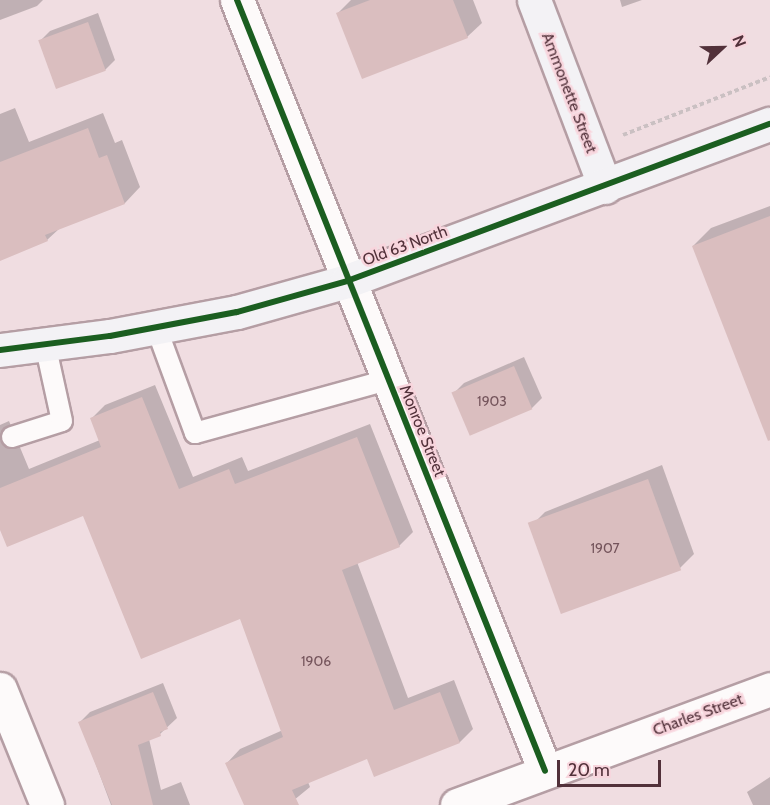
<!DOCTYPE html>
<html>
<head>
<meta charset="utf-8">
<style>
  body { margin:0 }
  #map { position:relative; width:770px; height:805px; overflow:hidden; background:#f0dde1; font-family:Cabin,sans-serif }
  div>[style] { position:absolute }
  .shadow>* { inset:0; background:#0003 }
  .building>* { inset:0; background:#dabebf; transform-origin:0 0 }
  .path>* { height:4px; margin-top:-2px; transform-origin:0; background:repeating-linear-gradient(90deg,#cac0c2 0 4.5px,transparent 0 7.5px) }
  .roads { filter:drop-shadow(2px 0 #b59ea4) drop-shadow(-2px 0 #b59ea4) drop-shadow(0 2px #b59ea4) drop-shadow(0 -2px #b59ea4) }
  .lane>* { height:20px; margin:-10px; padding:0 10px; transform-origin:10px; border-radius:10px; background:#fdfafa }
  .street>* { height:33px; margin:-16.5px; padding:0 16.5px; transform-origin:16.5px; border-radius:16.5px; background:#fdfafa }
  .secondary>* { height:33px; margin:-16.5px; padding:0 16.5px; transform-origin:16.5px; border-radius:16.5px; background:#f3f2f5 }
  .cycleway>* { height:6px; margin:-3px; padding:0 3px; transform-origin:3px; border-radius:3px; background:#1b5e20 }
  span { translate:-50% -50%; white-space:nowrap; text-align:center; line-height:1.15; -webkit-text-stroke:5px #f8d5dd; paint-order:stroke }
  .number-label { font-size:14px; color:#74545b }
  .number-label span { -webkit-text-stroke-width:0 }
  .street-label { font-size:16px; color:#52313a }
  .north { position:absolute; left:692px; top:18px; width:60px; height:60px; -webkit-text-stroke:4px #f8d5dd; paint-order:stroke; rotate:68deg; font-size:16px; font-weight:700; line-height:24px; text-align:center; color:#52313a }
  .north::after { content:''; display:block; margin:auto; width:21px; height:27px; background:#52313a; clip-path:polygon(50% 0,100% 100%,50% 72%,0 100%) }
  .scale { position:absolute; left:557px; top:760px; width:104px; height:27px; box-sizing:border-box; border:3px solid #52313a; border-top:0; padding-left:8px; font-size:18px; line-height:21px; white-space:nowrap; color:#52313a; -webkit-text-stroke:4px #f8d5dd; paint-order:stroke }
</style>
</head>
<body>
<div id="map">
  <div class="shadow">
    <i style="clip-path:polygon(0 0,43px 0,37px 6px,0 20px)"></i>
    <i style="clip-path:polygon(351px 0,473px 0,482px 23px,467px 37px,338px 13px)"></i>
    <i style="clip-path:polygon(620px 0,642px 0,622px 7px)"></i>
    <i style="clip-path:polygon(98px 13px,115px 60px,105px 70px,40px 41px,50px 31px)"></i>
    <i style="clip-path:polygon(15px 108px,29px 142px,103px 113px,115px 143px,122px 140px,140px 187px,125px 203px,60px 228px,47px 240px,0 260px,0 114px)"></i>
    <i style="clip-path:polygon(770px 206px,770px 441px,693px 246px,711px 228px)"></i>
    <i style="clip-path:polygon(524px 357px,542px 398px,532px 408px,472px 434px,454px 393px,464px 383px)"></i>
    <i style="clip-path:polygon(155px 385px,193px 477px,242px 457px,248px 471px,370px 424px,413px 532px,399px 546px,357px 562px,408px 698px,454px 680px,473px 729px,460px 742px,368px 757px,308px 782px,310px 787px,288px 805px,256px 805px,227px 763px,240px 749px,283px 730px,241px 617px,84px 514px,0 526px,0 425px,9px 421px,29px 469px,100px 440px,91px 419px,105px 405px)"></i>
    <i style="clip-path:polygon(662px 465px,694px 554px,680px 568px,531px 526px,545px 512px)"></i>
    <i style="clip-path:polygon(163px 683px,177px 718px,160px 734px,149px 739px,161px 790px,181px 782px,190px 805px,111px 805px,80px 722px,90px 712px)"></i>
    <i style="clip-path:polygon(770px 777px,770px 805px,753px 805px,747px 792px)"></i>
  </div>
  <div class="building">
    <i style="clip-path:polygon(370px 0,453px 0,468px 38px,362px 79px,336px 13px)"></i>
    <i style="left:88px;top:22px;width:52px;height:53px;rotate:70deg"></i>
    <i style="clip-path:polygon(88px 128px,99px 158px,107px 155px,125px 204px,45px 235px,48px 241px,0 261px,0 162px)"></i>
    <i style="clip-path:polygon(770px 216px,770px 440px,768px 441px,692px 246px)"></i>
    <i style="left:514px;top:366px;width:47px;height:68px;rotate:67deg"></i>
    <i style="clip-path:polygon(142px 397px,179px 489px,229px 469px,235px 484px,357px 437px,400px 547px,342px 570px,394px 710px,440px 692px,460px 743px,374px 777px,367px 759px,292px 790px,299px 805px,244px 805px,225px 763px,283px 737px,240px 619px,141px 659px,83px 516px,7px 547px,0 530px,0 488px,101px 447px,90px 418px)"></i>
    <i style="left:648px;top:479px;width:97px;height:128px;rotate:70deg"></i>
    <i style="clip-path:polygon(153px 692px,168px 729px,160px 732px,161px 736px,138px 745px,153px 805px,112px 805px,78px 722px)"></i>
  </div>
  <div class="path">
    <i style="left:623px;top:135px;width:158px;rotate:-21.5deg"></i>
  </div>
  <div class="roads">
    <div class="lane">
      <i style="left:156px;top:327px;width:113px;rotate:69.8deg"></i>
      <i style="left:195px;top:433px;width:199px;rotate:-15.4deg"></i>
      <i style="left:12px;top:437px;width:52px;rotate:-17.7deg"></i>
      <i style="left:62px;top:421px;width:79px;rotate:-102.4deg"></i>
    </div>
    <div class="street">
      <i style="left:237px;top:0;width:830px;rotate:68.22deg"></i>
      <i style="left:0;top:689px;width:125px;rotate:67.9deg"></i>
      <i style="left:457px;top:805px;width:334px;rotate:-20.3deg"></i>
    </div>
    <div class="secondary">
      <i style="left:534px;top:0;width:200px;rotate:69.2deg"></i>
      <i style="left:0;top:350px;width:111px;rotate:-7.3deg"></i>
      <i style="left:110px;top:336px;width:129px;rotate:-10.7deg"></i>
      <i style="left:237px;top:312px;width:114px;rotate:-15.7deg"></i>
      <i style="left:347px;top:281px;width:451px;rotate:-20.4deg"></i>
    </div>
  </div>
  <div class="cycleway">
    <i style="left:237px;top:0;width:830px;rotate:68.22deg"></i>
    <i style="left:0;top:350px;width:111px;rotate:-7.3deg"></i>
    <i style="left:110px;top:336px;width:129px;rotate:-10.7deg"></i>
    <i style="left:237px;top:312px;width:114px;rotate:-15.7deg"></i>
    <i style="left:347px;top:281px;width:451px;rotate:-20.4deg"></i>
  </div>
  <div class="number-label">
    <span style="left:492px;top:401px">1903</span>
    <span style="left:605px;top:548px">1907</span>
    <span style="left:316px;top:661px">1906</span>
  </div>
  <div class="street-label">
    <span style="left:569px;top:93px;rotate:69deg">Ammonette Street</span>
    <span style="left:405px;top:246px;rotate:-20deg">Old 63 North</span>
    <span style="left:422px;top:431px;rotate:68deg">Monroe Street</span>
    <span style="left:698px;top:715px;rotate:-20deg">Charles Street</span>
  </div>
  <div class="north">N</div>
  <div class="scale">20 m</div>
</div>
</body>
</html>
